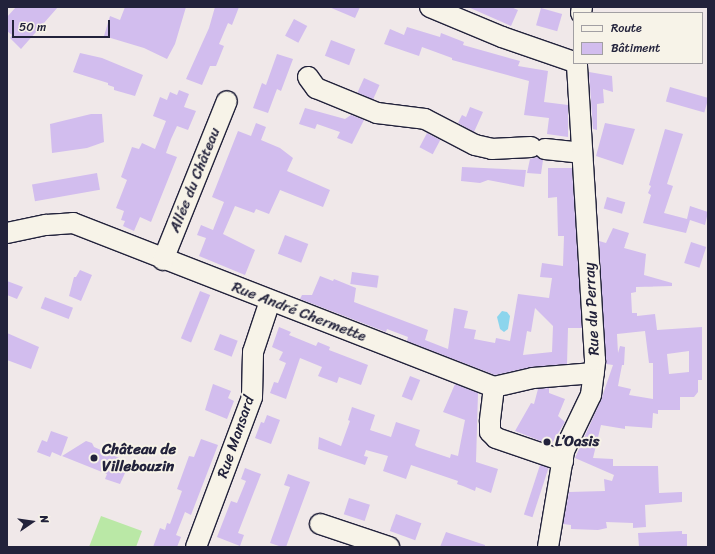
<!DOCTYPE html>
<html>
<head>
<meta charset="utf-8">
<style>
  body { margin:0 }
  #map { position:relative; width:715px; height:554px; overflow:hidden; background:#f0e8e9; font-family:Sriracha,sans-serif }
  div>[style] { position:absolute }
  .green>* { inset:0; background:#bae8a6 }
  .water>* { inset:0; background:#8cd5ed }
  .building>* { inset:0; background:#d2bdee; transform-origin:0 0 }
  .roads { filter:drop-shadow(1px 0 #22223b) drop-shadow(-1px 0 #22223b) drop-shadow(0 1px #22223b) drop-shadow(0 -1px #22223b) }
  .minor>* { height:20px; margin:-10px; padding:0 10px; transform-origin:10px; border-radius:10px; background:#f7f3e8 }
  .dots>* { width:11px; height:11px; translate:-50% -50%; box-sizing:border-box; border:2px solid #f7f3e8; border-radius:50% }
  span { translate:-50% -50%; white-space:nowrap; text-align:center; line-height:1.15; -webkit-text-stroke:4px #f7f3e8; paint-order:stroke }
  .street-label { font-size:15px; color:#22223b }
  .poi-label { font-size:15px; color:#22223b; font-weight:700 }
  .left { translate:0 -50%; text-align:left }
  .frame { position:absolute; inset:0; border:8px solid #22223b; pointer-events:none }
  .legend { position:absolute; left:573px; top:12px; width:130px; height:52px; box-sizing:border-box; background:#f7f3e8; border:1px solid #a29fa3; margin:0; padding:5px 7px; list-style:none; font-size:12px; color:#22223b }
  .legend li { display:flex; align-items:center; gap:8px; height:20px }
  .legend b { width:20px; border:1px solid #a29fa3 }
  .north { position:absolute; left:12px; top:502px; width:40px; height:40px; -webkit-text-stroke:3px #f7f3e8; paint-order:stroke; rotate:77deg; font-size:11px; font-weight:700; line-height:16px; text-align:center; color:#22223b }
  .north::after { content:''; display:block; margin:auto; width:14px; height:18px; background:#22223b; clip-path:polygon(50% 0,100% 100%,50% 72%,0 100%) }
  .scale { position:absolute; left:12px; top:20px; width:98px; height:18px; box-sizing:border-box; border:2px solid #22223b; border-top:0; padding-left:5px; font-size:12px; line-height:14px; white-space:nowrap; color:#22223b; -webkit-text-stroke:3px #f7f3e8; paint-order:stroke }
</style>
</head>
<body>
<div id="map">
  <div class="green">
    <i style="clip-path:polygon(101px 516px,142px 531px,136px 547px,89px 547px)"></i>
  </div>
  <div class="water">
    <i style="clip-path:polygon(502px 311px,507px 312px,510px 316px,508px 329px,504px 332px,500px 329px,497px 317px)"></i>
  </div>
  <div class="building">
    <i style="clip-path:polygon(16px 7px,58px 7px,21px 49px,10px 38px,12px 35px,7px 31px,7px 17px)"></i>
    <i style="clip-path:polygon(125px 7px,186px 7px,175px 44px,167px 59px,144px 48px,104px 36px,110px 16px,120px 20px)"></i>
    <i style="clip-path:polygon(215px 7px,239px 7px,232px 25px,228px 23px,219px 44px,224px 46px,216px 66px,210px 66px,202px 85px,186px 79px,209px 28px)"></i>
    <i style="clip-path:polygon(329px 7px,360px 7px,355px 18px)"></i>
    <i style="clip-path:polygon(468px 7px,511px 7px,518px 10px,511px 26px)"></i>
    <i style="left:541px;top:8px;width:22px;height:18px;rotate:16deg"></i>
    <i style="left:294px;top:19px;width:15px;height:19px;rotate:28deg"></i>
    <i style="clip-path:polygon(407px 27px,440px 37px,441px 33px,464px 42px,463px 45px,520px 61px,518px 66px,548px 71px,544px 102px,568px 105px,568px 137px,547px 134px,549px 118px,524px 115px,529px 81px,452px 60px,452px 58px,422px 47px,419px 56px,384px 44px,390px 29px,404px 35px)"></i>
    <i style="left:331px;top:40px;width:26px;height:17px;rotate:21deg"></i>
    <i style="clip-path:polygon(80px 53px,102px 58px,143px 75px,135px 96px,114px 90px,114px 87px,108px 85px,108px 83px,73px 72px)"></i>
    <i style="clip-path:polygon(277px 54px,293px 59px,281px 91px,277px 89px,268px 113px,253px 108px,262px 83px,266px 85px)"></i>
    <i style="clip-path:polygon(589px 72px,612px 76px,613px 92px,603px 89px,604px 103px,597px 104px,597px 130px,593px 129px)"></i>
    <i style="left:364px;top:78px;width:17px;height:16px;rotate:24deg"></i>
    <i style="left:670px;top:87px;width:40px;height:15px;rotate:16deg"></i>
    <i style="clip-path:polygon(179px 90px,189px 94px,184px 107px,196px 111px,188px 130px,177px 126px,171px 139px,166px 153px,177px 157px,151px 222px,140px 217px,134px 231px,123px 226px,125px 221px,121px 220px,124px 211px,116px 208px,127px 180px,121px 177px,132px 147px,139px 149px,142px 143px,155px 149px,166px 121px,153px 116px,160px 97px,167px 100px,170px 92px,177px 95px)"></i>
    <i style="clip-path:polygon(470px 107px,483px 112px,474px 132px,458px 123px,462px 115px,466px 117px)"></i>
    <i style="clip-path:polygon(305px 108px,345px 119px,351px 115px,364px 120px,352px 144px,337px 138px,340px 132px,317px 124px,315px 129px,299px 124px)"></i>
    <i style="clip-path:polygon(91px 114px,102px 114px,104px 142px,87px 148px,52px 153px,50px 124px)"></i>
    <i style="clip-path:polygon(256px 123px,266px 127px,261px 140px,280px 148px,293px 158px,287px 171px,330px 190px,323px 207px,280px 190px,269px 214px,256px 209px,254px 213px,235px 206px,223px 234px,255px 250px,245px 275px,199px 256px,206px 238px,197px 235px,201px 225px,213px 230px,224px 202px,212px 197px,238px 131px,251px 136px)"></i>
    <i style="clip-path:polygon(605px 123px,635px 129px,623px 165px,596px 156px)"></i>
    <i style="clip-path:polygon(665px 129px,683px 134px,667px 184px,673px 186px,664px 213px,687px 219px,690px 206px,708px 212px,705px 225px,690px 220px,686px 233px,643px 223px,651px 195px,648px 193px,651px 186px,649px 185px)"></i>
    <i style="left:427px;top:133px;width:15px;height:16px;rotate:28deg"></i>
    <i style="clip-path:polygon(537px 157px,543px 160px,541px 174px,527px 173px,530px 159px)"></i>
    <i style="clip-path:polygon(462px 167px,526px 170px,524px 187px,488px 180px,480px 183px,461px 181px)"></i>
    <i style="clip-path:polygon(evenodd,548px 168px,572px 168px,582px 328px,568px 328px,567px 364px,531px 367px,495px 375px,407px 341px,408px 337px,387px 329px,386px 332px,300px 299px,302px 295px,312px 295px,320px 276px,333px 281px,334px 279px,356px 288px,354px 302px,428px 330px,425px 340px,448px 349px,454px 308px,468px 311px,464px 328px,476px 330px,474px 339px,495px 343px,496px 338px,510px 341px,518px 294px,549px 298px,552px 278px,540px 277px,542px 263px,563px 266px,564px 236px,558px 236px,557px 197px,548px 198px,548px 168px,535px 308px,553px 326px,552px 352px,523px 355px,527px 331px,531px 332px,535px 308px)"></i>
    <i style="left:97px;top:173px;width:17px;height:66px;rotate:80deg"></i>
    <i style="left:607px;top:197px;width:19px;height:12px;rotate:16deg"></i>
    <i style="clip-path:polygon(evenodd,613px 228px,629px 233px,624px 248px,646px 254px,644px 275px,672px 283px,672px 286px,636px 287px,636px 292px,631px 293px,632px 313px,637px 313px,637px 316px,655px 314px,657px 330px,702px 327px,702px 380px,698px 380px,698px 392px,694px 397px,680px 397px,680px 410px,658px 410px,658px 414px,653px 413px,652px 428px,625px 426px,625px 429px,601px 425px,593px 458px,613px 459px,613px 466px,658px 466px,659px 493px,682px 492px,682px 502px,645px 505px,646px 527px,633px 528px,633px 523px,606px 522px,607px 528px,598px 530px,571px 529px,571px 525px,563px 524px,569px 492px,605px 491px,604px 479px,612px 481px,614px 475px,575px 458px,601px 400px,613px 365px,606px 364px,599px 241px,606px 243px,613px 228px,645px 331px,649px 363px,653px 363px,653px 399px,629px 395px,631px 389px,618px 386px,622px 365px,624px 365px,625px 347px,620px 346px,618px 353px,617px 334px,645px 331px,613px 228px,689px 351px,689px 372px,669px 374px,667px 354px,689px 351px)"></i>
    <i style="left:285px;top:235px;width:25px;height:20px;rotate:21deg"></i>
    <i style="left:691px;top:242px;width:16px;height:22px;rotate:18deg"></i>
    <i style="clip-path:polygon(80px 270px,92px 275px,81px 301px,69px 296px,74px 277px,76px 277px)"></i>
    <i style="left:352px;top:272px;width:27px;height:12px;rotate:8deg"></i>
    <i style="clip-path:polygon(7px 281px,23px 287px,17px 299px,7px 295px)"></i>
    <i style="left:200px;top:291px;width:11px;height:51px;rotate:22deg"></i>
    <i style="left:45px;top:297px;width:30px;height:12px;rotate:21deg"></i>
    <i style="clip-path:polygon(279px 327px,291px 332px,289px 335px,316px 346px,318px 342px,330px 347px,329px 350px,368px 365px,361px 385px,339px 377px,337px 383px,318px 376px,322px 367px,300px 358px,286px 399px,270px 393px,274px 382px,278px 383px,286px 363px,279px 360px,283px 352px,272px 347px)"></i>
    <i style="clip-path:polygon(7px 333px,39px 347px,31px 369px,7px 360px)"></i>
    <i style="left:220px;top:334px;width:19px;height:17px;rotate:21deg"></i>
    <i style="left:410px;top:376px;width:11px;height:22px;rotate:22deg"></i>
    <i style="clip-path:polygon(213px 384px,231px 391px,228px 398px,234px 401px,227px 419px,205px 410px)"></i>
    <i style="clip-path:polygon(455px 384px,478px 393px,476px 462px,498px 469px,491px 493px,476px 487px,475px 491px,463px 486px,457px 484px,458px 481px,411px 465px,406px 479px,383px 471px,388px 456px,366px 450px,364px 456px,368px 457px,365px 465px,318px 449px,319px 437px,341px 446px,350px 421px,348px 420px,352px 407px,375px 415px,370px 430px,391px 437px,396px 422px,420px 430px,415px 445px,417px 447px,450px 458px,451px 454px,458px 456px,465px 420px,443px 412px)"></i>
    <i style="clip-path:polygon(549px 388px,549px 393px,565px 399px,558px 416px,565px 422px,551px 445px,515px 431px,531px 403px,534px 404px,538px 389px)"></i>
    <i style="clip-path:polygon(267px 415px,280px 420px,271px 444px,255px 438px,261px 422px,264px 423px)"></i>
    <i style="clip-path:polygon(51px 431px,68px 437px,61px 456px,52px 452px,50px 457px,37px 452px,42px 440px,47px 442px)"></i>
    <i style="clip-path:polygon(201px 439px,218px 445px,191px 515px,185px 512px,176px 535px,181px 537px,177px 547px,153px 547px,160px 528px,165px 530px,167px 523px,170px 524px,182px 491px,177px 489px,189px 456px,194px 457px)"></i>
    <i style="clip-path:polygon(86px 441px,92px 443px,94px 447px,124px 460px,120px 471px,125px 473px,120px 484px,105px 479px,107px 474px,62px 456px)"></i>
    <i style="left:540px;top:465px;width:9px;height:52px;rotate:18deg"></i>
    <i style="clip-path:polygon(245px 468px,261px 474px,238px 533px,244px 535px,240px 546px,217px 537px,231px 501px,237px 503px,246px 481px,241px 479px)"></i>
    <i style="clip-path:polygon(288px 474px,310px 482px,286px 547px,282px 547px,270px 543px,290px 487px,284px 485px)"></i>
    <i style="left:349px;top:498px;width:22px;height:17px;rotate:18deg"></i>
    <i style="left:396px;top:514px;width:27px;height:18px;rotate:20deg"></i>
    <i style="clip-path:polygon(682px 531px,682px 534px,687px 534px,687px 547px,639px 547px,638px 533px)"></i>
    <i style="clip-path:polygon(446px 532px,485px 545px,485px 547px,440px 547px)"></i>
  </div>
  <div class="roads">
    <div class="minor">
      <i style="left:430px;top:7px;width:78px;rotate:22.6deg"></i>
      <i style="left:502px;top:37px;width:76px;rotate:19.1deg"></i>
      <i style="left:581px;top:13px;width:6px;rotate:-81deg"></i>
      <i style="left:308px;top:77px;width:14px;rotate:54deg"></i>
      <i style="left:316px;top:88px;width:66px;rotate:22.3deg"></i>
      <i style="left:377px;top:113px;width:48px;rotate:7.1deg"></i>
      <i style="left:425px;top:119px;width:56px;rotate:27.5deg"></i>
      <i style="left:475px;top:145px;width:17px;rotate:13deg"></i>
      <i style="left:492px;top:149px;width:39px;rotate:-3deg"></i>
      <i style="left:545px;top:149px;width:36px;rotate:6deg"></i>
      <i style="left:7px;top:233px;width:40px;rotate:-12deg"></i>
      <i style="left:46px;top:225px;width:27px;rotate:-4deg"></i>
      <i style="left:73px;top:223px;width:452px;rotate:21.3deg"></i>
      <i style="left:494px;top:387px;width:40px;rotate:-13deg"></i>
      <i style="left:533px;top:378px;width:61px;rotate:-4.7deg"></i>
      <i style="left:163px;top:260px;width:171px;rotate:-68.1deg"></i>
      <i style="left:494px;top:387px;width:35px;rotate:97deg"></i>
      <i style="left:490px;top:422px;width:10px;rotate:90deg"></i>
      <i style="left:490px;top:432px;width:8px;rotate:45deg"></i>
      <i style="left:496px;top:438px;width:71px;rotate:18.9deg"></i>
      <i style="left:320px;top:524px;width:73px;rotate:18.4deg"></i>
      <i style="left:196px;top:547px;width:160px;rotate:-69.5deg"></i>
      <i style="left:252px;top:397px;width:45px;rotate:-88.7deg"></i>
      <i style="left:253px;top:352px;width:54px;rotate:-71.6deg"></i>
      <i style="left:548px;top:547px;width:97px;rotate:-80.5deg"></i>
      <i style="left:564px;top:451px;width:62px;rotate:-64.3deg"></i>
      <i style="left:591px;top:395px;width:35px;rotate:-83deg"></i>
      <i style="left:595px;top:360px;width:298px;rotate:-93.5deg"></i>
    </div>
  </div>
  <div class="dots">
    <i style="left:547px;top:442px;background:#22223b"></i>
    <i style="left:94px;top:458px;background:#22223b"></i>
  </div>
  <div class="street-label">
    <span style="left:195px;top:180px;rotate:-68deg">Allée du Château</span>
    <span style="left:592px;top:309px;rotate:-93deg">Rue du Perray</span>
    <span style="left:299px;top:312px;rotate:21deg">Rue André Chermette</span>
    <span style="left:236px;top:437px;rotate:-71deg">Rue Mansard</span>
  </div>
  <div class="poi-label">
    <span class="left" style="left:555px;top:442px">L’Oasis</span>
    <span class="left" style="left:102px;top:458px">Château de<br>Villebouzin</span>
  </div>
  <div class="frame"></div>
  <ul class="legend">
  <li><b style="height:5px;background:#f7f3e8"></b>Route</li>
  <li><b style="height:11px;background:#d2bdee"></b>Bâtiment</li>
  </ul>
  <div class="north">N</div>
  <div class="scale">50 m</div>
</div>
</body>
</html>
